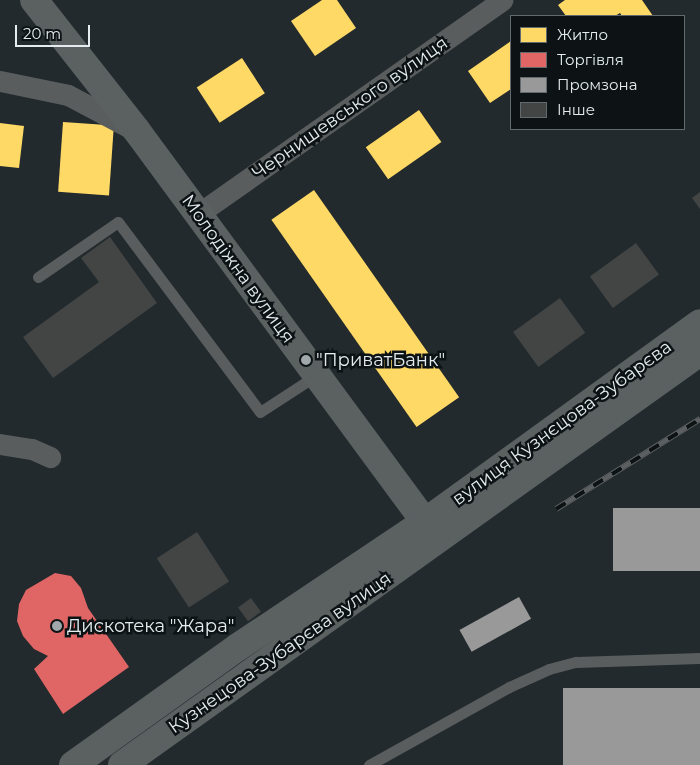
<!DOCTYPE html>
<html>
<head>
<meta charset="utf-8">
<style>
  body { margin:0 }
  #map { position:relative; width:700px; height:765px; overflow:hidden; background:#222a2d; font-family:Montserrat,sans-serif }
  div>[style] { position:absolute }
  .homes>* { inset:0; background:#ffd966; transform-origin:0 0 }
  .shops>* { inset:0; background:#e06666 }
  .industry>* { inset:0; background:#999; transform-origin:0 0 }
  .building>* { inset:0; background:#424544; transform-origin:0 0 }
  .lane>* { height:11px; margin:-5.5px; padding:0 5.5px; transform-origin:5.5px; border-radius:5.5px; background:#5a5d5e }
  .street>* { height:21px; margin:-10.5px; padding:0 10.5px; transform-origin:10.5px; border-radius:10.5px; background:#5a5d5e }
  .secondary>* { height:28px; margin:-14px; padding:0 14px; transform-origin:14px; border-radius:14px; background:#5b6061 }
  .rail>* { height:5.5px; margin-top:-2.75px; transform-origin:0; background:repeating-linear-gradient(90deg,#0d1315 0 11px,#5d6062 0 22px); box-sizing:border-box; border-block:1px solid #5d6062 }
  .dots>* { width:14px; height:14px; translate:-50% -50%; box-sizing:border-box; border:2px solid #0d1315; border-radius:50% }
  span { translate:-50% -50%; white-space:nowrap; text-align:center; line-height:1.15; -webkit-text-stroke:5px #0d1315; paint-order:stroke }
  .street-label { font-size:18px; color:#e4ecf0 }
  .poi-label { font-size:18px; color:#e4ecf0 }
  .left { translate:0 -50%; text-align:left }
  .legend { position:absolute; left:510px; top:15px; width:175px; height:115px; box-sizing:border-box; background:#0d1315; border:1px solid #636a6d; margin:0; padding:6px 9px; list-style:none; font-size:15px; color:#e4ecf0 }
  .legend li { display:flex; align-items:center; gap:10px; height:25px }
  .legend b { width:25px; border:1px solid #636a6d }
  .scale { position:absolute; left:15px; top:25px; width:75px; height:22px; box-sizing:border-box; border:2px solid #e4ecf0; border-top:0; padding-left:6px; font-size:15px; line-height:18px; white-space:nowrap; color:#e4ecf0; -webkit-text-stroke:4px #0d1315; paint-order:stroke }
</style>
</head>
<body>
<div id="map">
  <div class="homes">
    <i style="clip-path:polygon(322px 0,337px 0,356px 28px,315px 56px,291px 21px)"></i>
    <i style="clip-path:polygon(565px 0,642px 0,653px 16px,622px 16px,620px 13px,615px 16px,566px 16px,558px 5px)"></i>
    <i style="clip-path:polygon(511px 41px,511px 89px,490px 103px,468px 71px)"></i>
    <i style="left:242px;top:58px;width:42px;height:54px;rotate:57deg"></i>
    <i style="left:419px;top:110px;width:39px;height:65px;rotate:55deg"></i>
    <i style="left:63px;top:122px;width:51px;height:70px;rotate:4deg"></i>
    <i style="clip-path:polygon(0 123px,24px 126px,19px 168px,0 166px)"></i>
    <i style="left:314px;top:190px;width:253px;height:52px;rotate:55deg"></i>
  </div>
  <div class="shops">
    <i style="clip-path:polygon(55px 573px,71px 576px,81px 588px,88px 608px,129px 667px,63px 714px,34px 669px,48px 656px,34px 649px,23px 636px,17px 621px,19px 604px,26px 590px)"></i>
  </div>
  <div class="industry">
    <i style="left:700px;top:508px;width:63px;height:87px;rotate:90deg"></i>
    <i style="left:519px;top:597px;width:25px;height:68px;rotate:61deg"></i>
    <i style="left:700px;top:688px;width:77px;height:137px;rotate:90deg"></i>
  </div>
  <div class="building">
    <i style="clip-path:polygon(700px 192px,700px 209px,692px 198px)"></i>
    <i style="clip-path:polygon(110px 237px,157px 303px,53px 378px,23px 337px,99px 282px,81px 258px)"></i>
    <i style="left:636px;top:243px;width:39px;height:57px;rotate:54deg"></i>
    <i style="left:560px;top:298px;width:43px;height:58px;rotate:54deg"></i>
    <i style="left:197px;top:532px;width:59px;height:48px;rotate:57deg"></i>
    <i style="left:251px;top:598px;width:17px;height:16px;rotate:54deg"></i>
  </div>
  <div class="lane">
    <i style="left:38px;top:277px;width:97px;rotate:-34.5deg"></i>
    <i style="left:118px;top:222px;width:237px;rotate:53.2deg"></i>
    <i style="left:260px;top:412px;width:68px;rotate:-33deg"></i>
    <i style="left:369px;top:765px;width:160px;rotate:-29.1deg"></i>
    <i style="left:509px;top:687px;width:44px;rotate:-24.2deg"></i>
    <i style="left:549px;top:669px;width:28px;rotate:-15deg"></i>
    <i style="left:576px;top:662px;width:124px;rotate:-1.8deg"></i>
  </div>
  <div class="street">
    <i style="left:0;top:81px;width:69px;rotate:11.6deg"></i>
    <i style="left:68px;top:95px;width:72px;rotate:28deg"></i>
    <i style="left:198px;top:214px;width:372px;rotate:-35.1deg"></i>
    <i style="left:0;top:444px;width:32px;rotate:9deg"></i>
    <i style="left:32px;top:449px;width:20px;rotate:24deg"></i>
  </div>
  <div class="secondary">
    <i style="left:34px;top:0;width:167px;rotate:51.8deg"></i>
    <i style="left:137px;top:131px;width:504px;rotate:53.63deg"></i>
    <i style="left:73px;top:765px;width:203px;rotate:-35.6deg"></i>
    <i style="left:238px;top:647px;width:225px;rotate:-33.8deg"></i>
    <i style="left:425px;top:522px;width:339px;rotate:-35.9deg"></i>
    <i style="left:122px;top:765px;width:710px;rotate:-35.55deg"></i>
  </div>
  <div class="rail">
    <i style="left:556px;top:509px;width:170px;rotate:-32deg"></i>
  </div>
  <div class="dots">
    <i style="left:306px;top:360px;background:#a0a8ac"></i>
    <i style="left:57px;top:626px;background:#a0a8ac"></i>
  </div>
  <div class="street-label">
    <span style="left:350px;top:108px;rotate:-35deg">Чернишевського вулиця</span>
    <span style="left:238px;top:269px;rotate:54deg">Молодіжна вулиця</span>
    <span style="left:562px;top:423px;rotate:-36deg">вулиця Кузнєцова-Зубарєва</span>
    <span style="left:280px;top:653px;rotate:-35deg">Кузнецова-Зубарєва вулиця</span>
  </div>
  <div class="poi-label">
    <span class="left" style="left:316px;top:360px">"ПриватБанк"</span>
    <span class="left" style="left:67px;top:626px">Дискотека "Жара"</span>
  </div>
  <ul class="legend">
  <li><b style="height:14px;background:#ffd966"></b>Житло</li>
  <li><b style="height:14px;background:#e06666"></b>Торгівля</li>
  <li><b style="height:14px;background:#999"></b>Промзона</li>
  <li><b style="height:14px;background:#424544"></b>Інше</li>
  </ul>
  <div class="scale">20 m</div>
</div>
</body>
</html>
